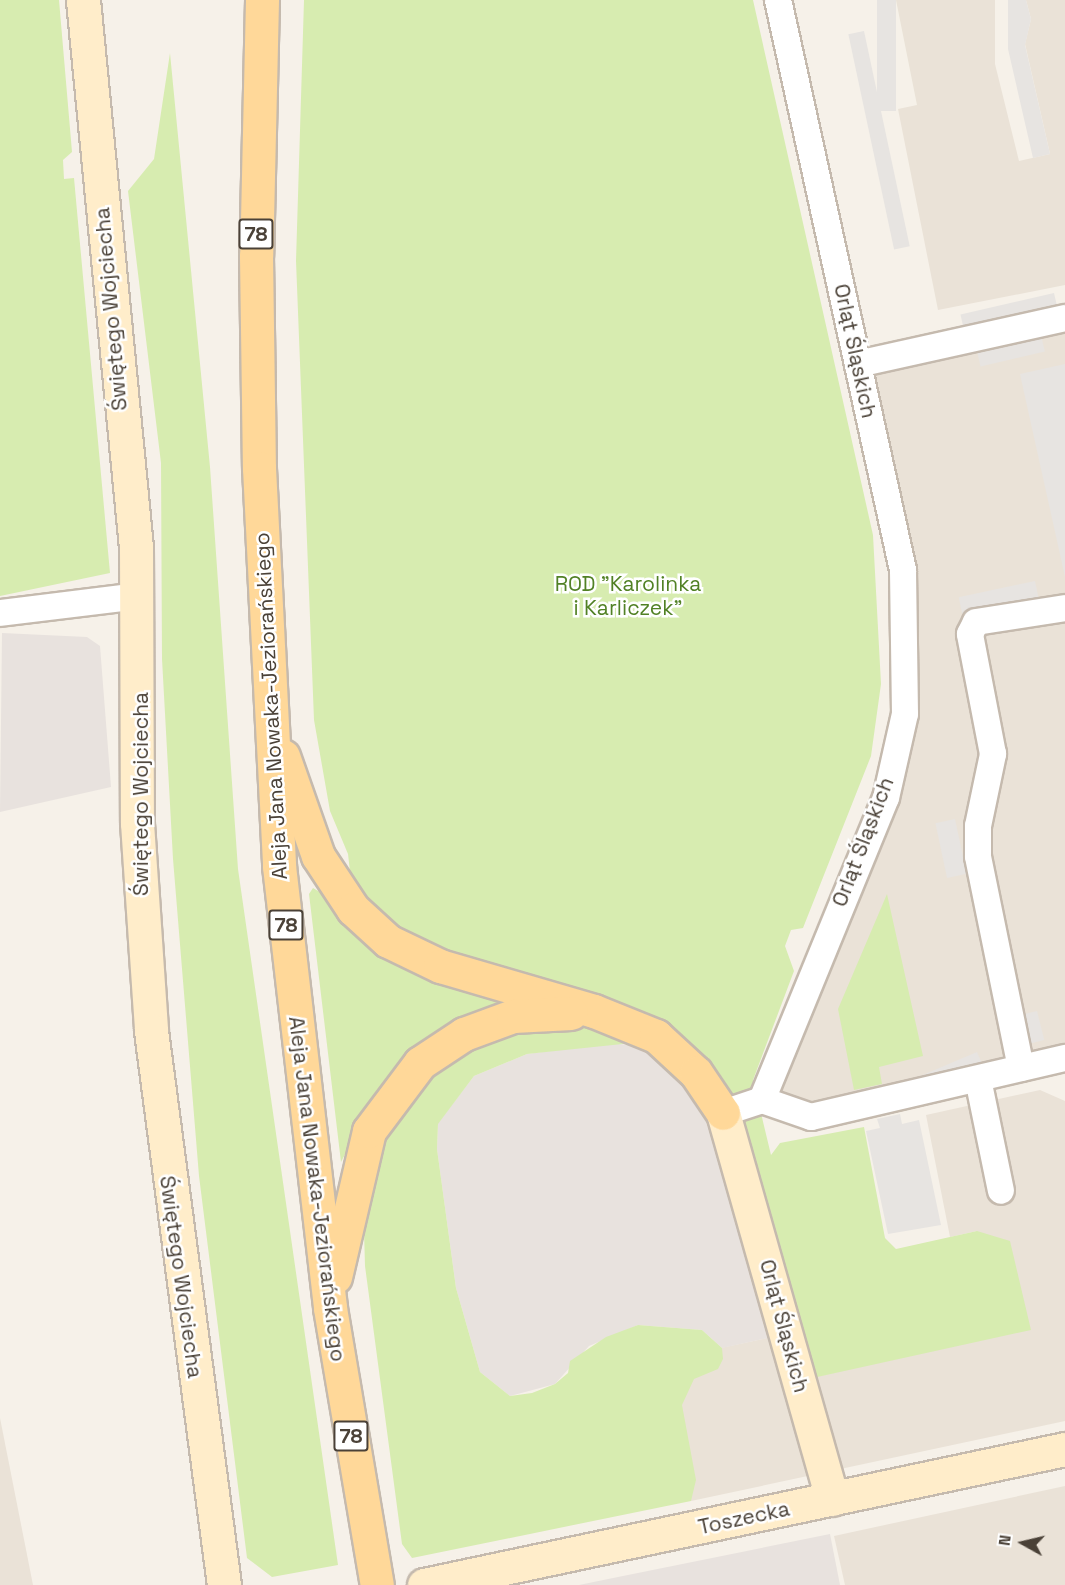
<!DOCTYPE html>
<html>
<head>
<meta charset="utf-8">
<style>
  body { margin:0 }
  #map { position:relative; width:1065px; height:1585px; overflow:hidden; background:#f6f1e9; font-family:"Space Grotesk",sans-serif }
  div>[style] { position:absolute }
  .residential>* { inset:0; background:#eae2d7 }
  .industrial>* { inset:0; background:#e8e2de }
  .green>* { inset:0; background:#d7ecb0 }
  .parking>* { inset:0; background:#e7e4e1; transform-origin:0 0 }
  .roads { filter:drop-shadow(2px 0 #c5baae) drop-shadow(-2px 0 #c5baae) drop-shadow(0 2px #c5baae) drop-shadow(0 -2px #c5baae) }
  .street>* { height:26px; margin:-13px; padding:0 13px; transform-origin:13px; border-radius:13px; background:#fff }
  .secondary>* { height:33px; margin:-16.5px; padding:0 16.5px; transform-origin:16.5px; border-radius:16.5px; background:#ffedca }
  .primary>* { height:33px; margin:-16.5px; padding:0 16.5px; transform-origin:16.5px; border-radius:16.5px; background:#ffd899 }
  span { translate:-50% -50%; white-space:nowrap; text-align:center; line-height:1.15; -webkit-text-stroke:5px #fff; paint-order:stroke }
  .shield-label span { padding:2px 4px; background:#fff; border:2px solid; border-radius:4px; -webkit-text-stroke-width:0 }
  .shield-label { font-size:20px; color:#4a4137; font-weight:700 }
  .street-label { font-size:21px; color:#4a4137 }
  .park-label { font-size:21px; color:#518125 }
  .north { position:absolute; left:993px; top:1513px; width:60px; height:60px; -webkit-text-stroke:4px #fff; paint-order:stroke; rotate:278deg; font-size:16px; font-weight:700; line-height:24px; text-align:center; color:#4a4137 }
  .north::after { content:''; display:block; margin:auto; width:21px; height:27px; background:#4a4137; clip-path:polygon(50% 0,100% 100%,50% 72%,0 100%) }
</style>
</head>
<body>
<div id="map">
  <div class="residential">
    <i style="clip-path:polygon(896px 0,995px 0,995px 64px,1019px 161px,1050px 154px,1025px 44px,1031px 19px,1026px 0,1065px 0,1065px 285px,938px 310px,898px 109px,917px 105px)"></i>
    <i style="clip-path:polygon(1065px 323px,1065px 1050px,811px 1110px,766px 1098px,890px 800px,907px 568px,862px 367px)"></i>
    <i style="clip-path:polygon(1040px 1090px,1065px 1101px,1065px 1421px,691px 1501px,664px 1360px,786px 1334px,977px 1231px,950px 1237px,926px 1115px)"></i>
    <i style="clip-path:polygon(0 1418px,33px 1585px,0 1585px)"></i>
    <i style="clip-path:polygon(1065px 1486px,1065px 1585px,845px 1585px,834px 1536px)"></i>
  </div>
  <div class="industrial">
    <i style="clip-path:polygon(2px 633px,87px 637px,100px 646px,111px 787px,0 812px)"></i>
    <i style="clip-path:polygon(610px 1043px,648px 1047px,695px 1077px,786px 1334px,722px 1348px,702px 1330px,638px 1325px,589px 1346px,555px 1384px,510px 1396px,480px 1372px,456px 1288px,437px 1149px,438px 1123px,474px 1076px,527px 1054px)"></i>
    <i style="clip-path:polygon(830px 1534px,840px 1585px,579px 1585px,618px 1577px)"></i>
  </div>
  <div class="green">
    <i style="clip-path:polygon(0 0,59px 0,72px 152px,63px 160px,64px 179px,74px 178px,110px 573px,0 596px)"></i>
    <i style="clip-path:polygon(304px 0,753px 0,873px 535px,881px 684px,871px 756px,803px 928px,791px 930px,785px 946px,794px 971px,753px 1080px,771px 1155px,780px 1143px,864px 1127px,885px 1238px,896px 1249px,977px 1231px,1010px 1241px,1031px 1330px,799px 1381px,723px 1114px,681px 1063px,632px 1043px,527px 1054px,474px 1076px,438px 1124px,437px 1149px,456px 1288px,480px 1372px,510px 1396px,532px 1393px,555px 1384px,568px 1373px,570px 1361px,606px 1337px,638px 1325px,702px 1330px,722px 1348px,723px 1359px,718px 1369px,694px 1379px,682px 1405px,696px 1480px,691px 1501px,412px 1558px,402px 1544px,365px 1266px,363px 1196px,392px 1111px,465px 1044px,592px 1012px,388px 941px,351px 880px,348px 854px,330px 811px,314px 720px,296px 261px)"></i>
    <i style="clip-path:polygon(170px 53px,210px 467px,238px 869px,338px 1565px,272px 1577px,247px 1558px,199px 1176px,173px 859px,162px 659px,161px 463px,128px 191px,154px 159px)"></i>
    <i style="clip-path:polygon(313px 888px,504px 1000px,406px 1056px,380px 1087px,341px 1162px,309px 894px)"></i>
    <i style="clip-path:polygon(887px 894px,923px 1056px,879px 1067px,882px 1084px,854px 1090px,838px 1009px)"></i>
  </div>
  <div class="parking">
    <i style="left:877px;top:0;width:19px;height:111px"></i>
    <i style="clip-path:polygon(1008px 0,1026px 0,1031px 19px,1025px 45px,1050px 154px,1033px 158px,1008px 49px)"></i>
    <i style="left:864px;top:31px;width:220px;height:16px;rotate:78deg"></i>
    <i style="left:1054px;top:293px;width:18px;height:96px;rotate:77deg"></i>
    <i style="left:1041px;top:335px;width:17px;height:66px;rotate:77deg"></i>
    <i style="clip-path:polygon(1065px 364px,1065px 577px,1020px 374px)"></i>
    <i style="left:1035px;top:581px;width:19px;height:78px;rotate:78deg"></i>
    <i style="left:955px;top:819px;width:56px;height:20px;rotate:78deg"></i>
    <i style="left:1037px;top:1011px;width:30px;height:18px;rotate:76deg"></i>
    <i style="left:977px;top:1052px;width:15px;height:89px;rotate:67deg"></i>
    <i style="clip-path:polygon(900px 1114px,902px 1124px,919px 1120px,941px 1225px,888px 1234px,866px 1131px,880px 1128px,877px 1119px)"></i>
  </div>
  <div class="roads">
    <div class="street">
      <i style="left:858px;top:364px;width:212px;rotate:-12.5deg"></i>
      <i style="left:0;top:613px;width:139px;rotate:-7deg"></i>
      <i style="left:1021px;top:1068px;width:216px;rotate:-101.5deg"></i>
      <i style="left:978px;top:856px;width:30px;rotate:-90deg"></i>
      <i style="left:978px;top:826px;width:74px;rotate:-78.2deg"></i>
      <i style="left:993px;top:754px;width:122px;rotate:-100.9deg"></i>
      <i style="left:970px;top:634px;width:13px;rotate:-63deg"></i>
      <i style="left:976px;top:622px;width:90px;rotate:-8.9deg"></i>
      <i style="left:978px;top:1079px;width:114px;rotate:78.4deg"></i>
      <i style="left:762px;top:1100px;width:52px;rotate:19.1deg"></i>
      <i style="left:811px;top:1117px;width:261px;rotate:-13.1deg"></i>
      <i style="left:723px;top:1113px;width:41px;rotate:-18.4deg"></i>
      <i style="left:762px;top:1100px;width:326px;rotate:-67.7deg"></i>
      <i style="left:886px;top:798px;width:86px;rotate:-77.3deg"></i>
      <i style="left:905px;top:714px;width:144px;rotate:-90.8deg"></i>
      <i style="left:903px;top:570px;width:584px;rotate:-102.37deg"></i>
    </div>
    <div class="secondary">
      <i style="left:83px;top:0;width:550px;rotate:84.47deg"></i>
      <i style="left:136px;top:547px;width:276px;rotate:89.8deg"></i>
      <i style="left:137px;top:823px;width:208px;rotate:86.1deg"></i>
      <i style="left:151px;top:1031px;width:559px;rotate:82.49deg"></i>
      <i style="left:723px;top:1113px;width:401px;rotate:74.2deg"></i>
      <i style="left:424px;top:1585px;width:655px;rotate:-11.98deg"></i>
    </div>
    <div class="primary">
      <i style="left:262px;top:0;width:256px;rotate:91.3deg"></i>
      <i style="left:256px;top:256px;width:212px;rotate:89.2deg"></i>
      <i style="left:259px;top:468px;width:399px;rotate:87.1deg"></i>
      <i style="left:279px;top:866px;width:445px;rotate:83.4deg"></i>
      <i style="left:330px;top:1308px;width:281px;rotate:80.4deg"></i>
      <i style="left:283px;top:756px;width:106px;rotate:70.7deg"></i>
      <i style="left:318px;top:856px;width:64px;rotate:56.6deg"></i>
      <i style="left:353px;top:909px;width:47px;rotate:42.4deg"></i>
      <i style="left:388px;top:941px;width:58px;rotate:25.7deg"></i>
      <i style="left:440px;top:966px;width:160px;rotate:16.3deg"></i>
      <i style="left:594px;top:1011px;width:67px;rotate:22deg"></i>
      <i style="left:656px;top:1036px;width:54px;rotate:42.8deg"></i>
      <i style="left:696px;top:1073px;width:48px;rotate:56deg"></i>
      <i style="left:335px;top:1277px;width:150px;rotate:-76.9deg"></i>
      <i style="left:369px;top:1131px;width:85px;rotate:-53.1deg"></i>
      <i style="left:420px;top:1063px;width:53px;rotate:-33.4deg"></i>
      <i style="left:464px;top:1034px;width:52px;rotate:-20.2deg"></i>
      <i style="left:513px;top:1016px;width:58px;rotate:-3deg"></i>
    </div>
  </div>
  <div class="shield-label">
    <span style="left:256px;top:234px">78</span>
    <span style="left:286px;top:925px">78</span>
    <span style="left:351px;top:1436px">78</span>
  </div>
  <div class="street-label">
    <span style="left:111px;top:309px;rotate:-95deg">Świętego Wojciecha</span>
    <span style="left:855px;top:351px;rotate:78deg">Orląt Śląskich</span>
    <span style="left:271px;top:706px;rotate:-93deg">Aleja Jana Nowaka-Jeziorańskiego</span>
    <span style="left:141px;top:794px;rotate:-90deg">Świętego Wojciecha</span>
    <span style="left:863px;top:842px;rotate:-69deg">Orląt Śląskich</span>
    <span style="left:317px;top:1189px;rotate:83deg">Aleja Jana Nowaka-Jeziorańskiego</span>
    <span style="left:181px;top:1277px;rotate:82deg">Świętego Wojciecha</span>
    <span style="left:784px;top:1326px;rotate:75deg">Orląt Śląskich</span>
    <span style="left:744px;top:1518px;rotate:-12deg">Toszecka</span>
  </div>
  <div class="park-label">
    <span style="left:628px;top:596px">ROD "Karolinka<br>i Karliczek"</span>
  </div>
  <div class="north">N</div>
</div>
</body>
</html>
